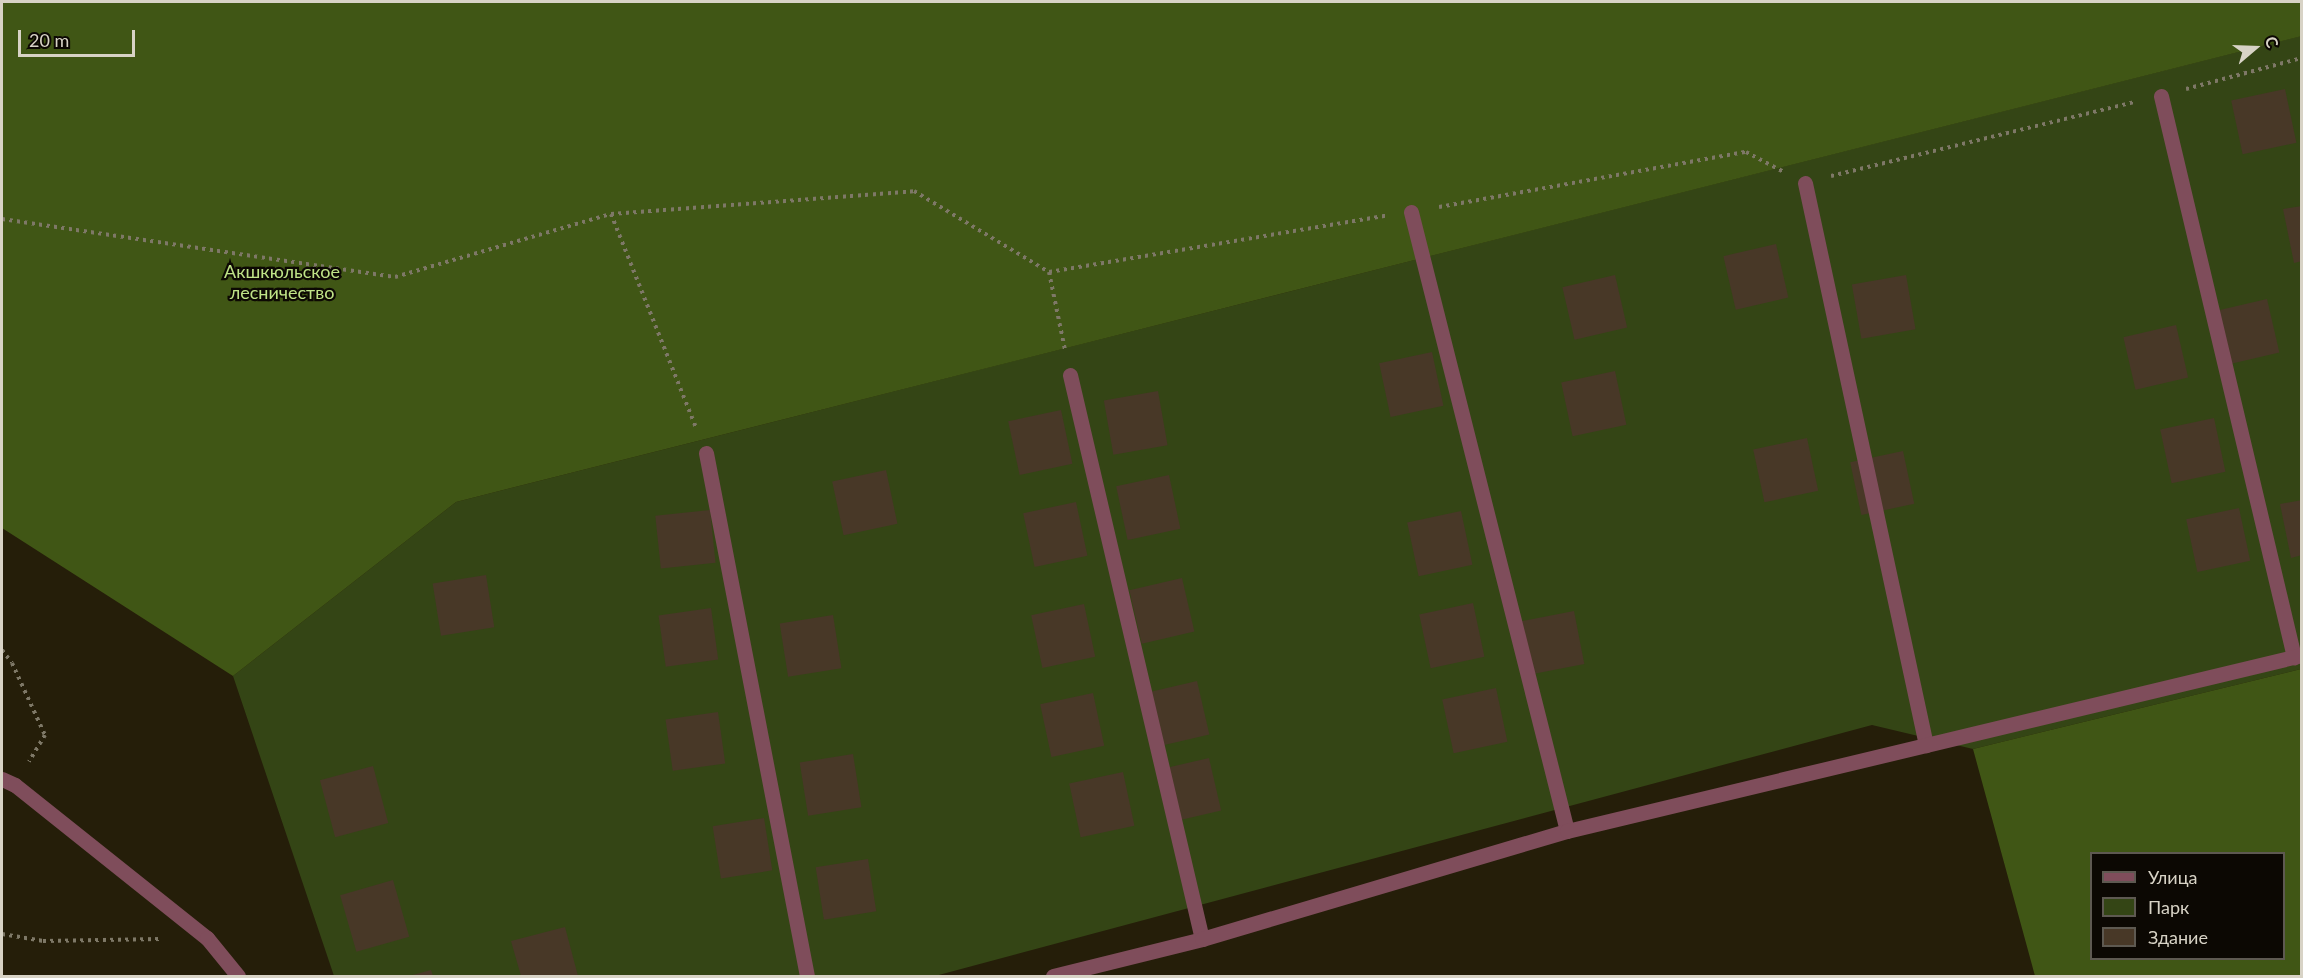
<!DOCTYPE html>
<html>
<head>
<meta charset="utf-8">
<style>
  body { margin:0 }
  #map { position:relative; width:2303px; height:978px; overflow:hidden; background:#251e09; font-family:Lato,sans-serif }
  div>[style] { position:absolute }
  .green>* { inset:0; background:#344515 }
  .forest>* { inset:0; background:#405615 }
  .building>* { inset:0; background:#483827; transform-origin:0 0 }
  .path>* { height:4px; margin-top:-2px; transform-origin:0; background:repeating-linear-gradient(90deg,#7e7867 0 3px,transparent 0 7.5px) }
  .lane>* { height:15px; margin:-7.5px; padding:0 7.5px; transform-origin:7.5px; border-radius:7.5px; background:#7f4d5b }
  .street>* { height:15px; margin:-7.5px; padding:0 7.5px; transform-origin:7.5px; border-radius:7.5px; background:#7f4d5b }
  span { translate:-50% -50%; white-space:nowrap; text-align:center; line-height:1.15; -webkit-text-stroke:4.5px #0c0803; paint-order:stroke }
  .park-label { font-size:18px; color:#bfe387 }
  .frame { position:absolute; inset:0; border:3px solid #d8d3c6; pointer-events:none }
  .legend { position:absolute; left:2090px; top:852px; width:195px; height:108px; box-sizing:border-box; background:#0c0803; border:2px solid #5e5951; margin:0; padding:8px 10px; list-style:none; font-size:18px; color:#d8d3c6 }
  .legend li { display:flex; align-items:center; gap:12px; height:30px }
  .legend b { width:30px; border:2px solid #5e5951 }
  .north { position:absolute; left:2225px; top:18px; width:60px; height:60px; -webkit-text-stroke:4px #0c0803; paint-order:stroke; rotate:71deg; font-size:16px; font-weight:700; line-height:24px; text-align:center; color:#d8d3c6 }
  .north::after { content:''; display:block; margin:auto; width:21px; height:27px; background:#d8d3c6; clip-path:polygon(50% 0,100% 100%,50% 72%,0 100%) }
  .scale { position:absolute; left:18px; top:30px; width:117px; height:27px; box-sizing:border-box; border:3px solid #d8d3c6; border-top:0; padding-left:8px; font-size:18px; line-height:21px; white-space:nowrap; color:#d8d3c6; -webkit-text-stroke:4px #0c0803; paint-order:stroke }
</style>
</head>
<body>
<div id="map">
  <div class="green">
    <i style="clip-path:polygon(2301px 36px,2301px 669px,1973px 749px,1872px 725px,935px 976px,334px 976px,233px 676px,456px 502px)"></i>
  </div>
  <div class="forest">
    <i style="clip-path:polygon(2px 2px,2301px 2px,2302px 36px,456px 502px,233px 676px,2px 528px)"></i>
    <i style="clip-path:polygon(evenodd,2301px 669px,2301px 976px,2035px 976px,1973px 749px,2301px 669px,2092px 854px,2284px 854px,2284px 958px,2092px 958px,2092px 854px)"></i>
  </div>
  <div class="building">
    <i style="left:2285px;top:89px;width:55px;height:55px;rotate:78deg"></i>
    <i style="clip-path:polygon(2302px 206px,2302px 261px,2294px 263px,2283px 209px)"></i>
    <i style="left:1776px;top:244px;width:55px;height:54px;rotate:77deg"></i>
    <i style="left:1615px;top:275px;width:54px;height:54px;rotate:77deg"></i>
    <i style="left:1906px;top:275px;width:55px;height:55px;rotate:80deg"></i>
    <i style="left:2267px;top:299px;width:55px;height:54px;rotate:77deg"></i>
    <i style="left:2176px;top:325px;width:54px;height:54px;rotate:77deg"></i>
    <i style="left:1432px;top:352px;width:55px;height:54px;rotate:78deg"></i>
    <i style="left:1615px;top:371px;width:55px;height:55px;rotate:78deg"></i>
    <i style="left:1158px;top:391px;width:55px;height:55px;rotate:80deg"></i>
    <i style="left:1061px;top:410px;width:55px;height:54px;rotate:78deg"></i>
    <i style="left:2214px;top:418px;width:55px;height:55px;rotate:78deg"></i>
    <i style="left:1807px;top:438px;width:54px;height:55px;rotate:78deg"></i>
    <i style="left:1903px;top:451px;width:54px;height:54px;rotate:78deg"></i>
    <i style="left:886px;top:470px;width:55px;height:55px;rotate:78deg"></i>
    <i style="left:1169px;top:475px;width:55px;height:54px;rotate:78deg"></i>
    <i style="clip-path:polygon(2302px 500px,2302px 555px,2291px 558px,2280px 504px)"></i>
    <i style="left:1076px;top:502px;width:55px;height:54px;rotate:78deg"></i>
    <i style="left:2239px;top:508px;width:54px;height:54px;rotate:78deg"></i>
    <i style="left:710px;top:510px;width:53px;height:55px;rotate:84deg"></i>
    <i style="left:1461px;top:511px;width:55px;height:55px;rotate:78deg"></i>
    <i style="left:486px;top:575px;width:53px;height:54px;rotate:81deg"></i>
    <i style="left:1182px;top:578px;width:55px;height:54px;rotate:77deg"></i>
    <i style="left:1473px;top:603px;width:55px;height:55px;rotate:78deg"></i>
    <i style="left:1084px;top:604px;width:54px;height:54px;rotate:78deg"></i>
    <i style="left:711px;top:608px;width:52px;height:53px;rotate:82deg"></i>
    <i style="left:1574px;top:611px;width:54px;height:55px;rotate:79deg"></i>
    <i style="left:833px;top:615px;width:54px;height:54px;rotate:81deg"></i>
    <i style="left:1197px;top:681px;width:55px;height:54px;rotate:77deg"></i>
    <i style="left:1496px;top:688px;width:55px;height:55px;rotate:78deg"></i>
    <i style="left:1093px;top:693px;width:54px;height:54px;rotate:78deg"></i>
    <i style="left:718px;top:712px;width:52px;height:53px;rotate:82deg"></i>
    <i style="left:853px;top:754px;width:54px;height:54px;rotate:81deg"></i>
    <i style="left:1209px;top:758px;width:54px;height:54px;rotate:77deg"></i>
    <i style="left:373px;top:766px;width:59px;height:55px;rotate:75deg"></i>
    <i style="left:1123px;top:772px;width:55px;height:55px;rotate:78deg"></i>
    <i style="left:764px;top:818px;width:53px;height:52px;rotate:81deg"></i>
    <i style="left:868px;top:859px;width:53px;height:53px;rotate:81deg"></i>
    <i style="left:393px;top:880px;width:59px;height:55px;rotate:74deg"></i>
    <i style="clip-path:polygon(565px 927px,578px 976px,521px 976px,511px 941px)"></i>
    <i style="clip-path:polygon(431px 970px,433px 976px,409px 976px)"></i>
  </div>
  <div class="path">
    <i style="left:2186px;top:89px;width:120px;rotate:-15deg"></i>
    <i style="left:1831px;top:176px;width:313px;rotate:-13.7deg"></i>
    <i style="left:1439px;top:207px;width:312px;rotate:-10.2deg"></i>
    <i style="left:1746px;top:152px;width:41px;rotate:27.8deg"></i>
    <i style="left:611px;top:214px;width:230px;rotate:68.3deg"></i>
    <i style="left:2px;top:219px;width:397px;rotate:8.4deg"></i>
    <i style="left:395px;top:277px;width:225px;rotate:-16.3deg"></i>
    <i style="left:611px;top:214px;width:304px;rotate:-4.3deg"></i>
    <i style="left:914px;top:191px;width:157px;rotate:31deg"></i>
    <i style="left:1049px;top:272px;width:341px;rotate:-9.5deg"></i>
    <i style="left:1049px;top:272px;width:80px;rotate:78.4deg"></i>
    <i style="left:2px;top:650px;width:16px;rotate:52deg"></i>
    <i style="left:12px;top:663px;width:79px;rotate:65.4deg"></i>
    <i style="left:45px;top:735px;width:31px;rotate:121deg"></i>
    <i style="left:2px;top:934px;width:42px;rotate:9.7deg"></i>
    <i style="left:43px;top:941px;width:118px;rotate:-1deg"></i>
  </div>
  <div class="lane">
    <i style="left:2161px;top:96px;width:577px;rotate:76.66deg"></i>
    <i style="left:1805px;top:183px;width:575px;rotate:77.85deg"></i>
    <i style="left:1411px;top:212px;width:638px;rotate:75.85deg"></i>
    <i style="left:1070px;top:375px;width:579px;rotate:76.83deg"></i>
    <i style="left:706px;top:453px;width:533px;rotate:79.07deg"></i>
  </div>
  <div class="street">
    <i style="left:2px;top:779px;width:14px;rotate:25deg"></i>
    <i style="left:15px;top:785px;width:246px;rotate:38.6deg"></i>
    <i style="left:207px;top:938px;width:49px;rotate:50.8deg"></i>
    <i style="left:1053px;top:976px;width:154px;rotate:-13.9deg"></i>
    <i style="left:1202px;top:939px;width:381px;rotate:-16.5deg"></i>
    <i style="left:1567px;top:831px;width:756px;rotate:-13.47deg"></i>
  </div>
  <div class="park-label">
    <span style="left:282px;top:282px">Акшкюльское<br>лесничество</span>
  </div>
  <div class="frame"></div>
  <ul class="legend">
  <li><b style="height:8px;background:#7f4d5b"></b>Улица</li>
  <li><b style="height:16px;background:#344515"></b>Парк</li>
  <li><b style="height:16px;background:#483827"></b>Здание</li>
  </ul>
  <div class="north">С</div>
  <div class="scale">20 m</div>
</div>
</body>
</html>
